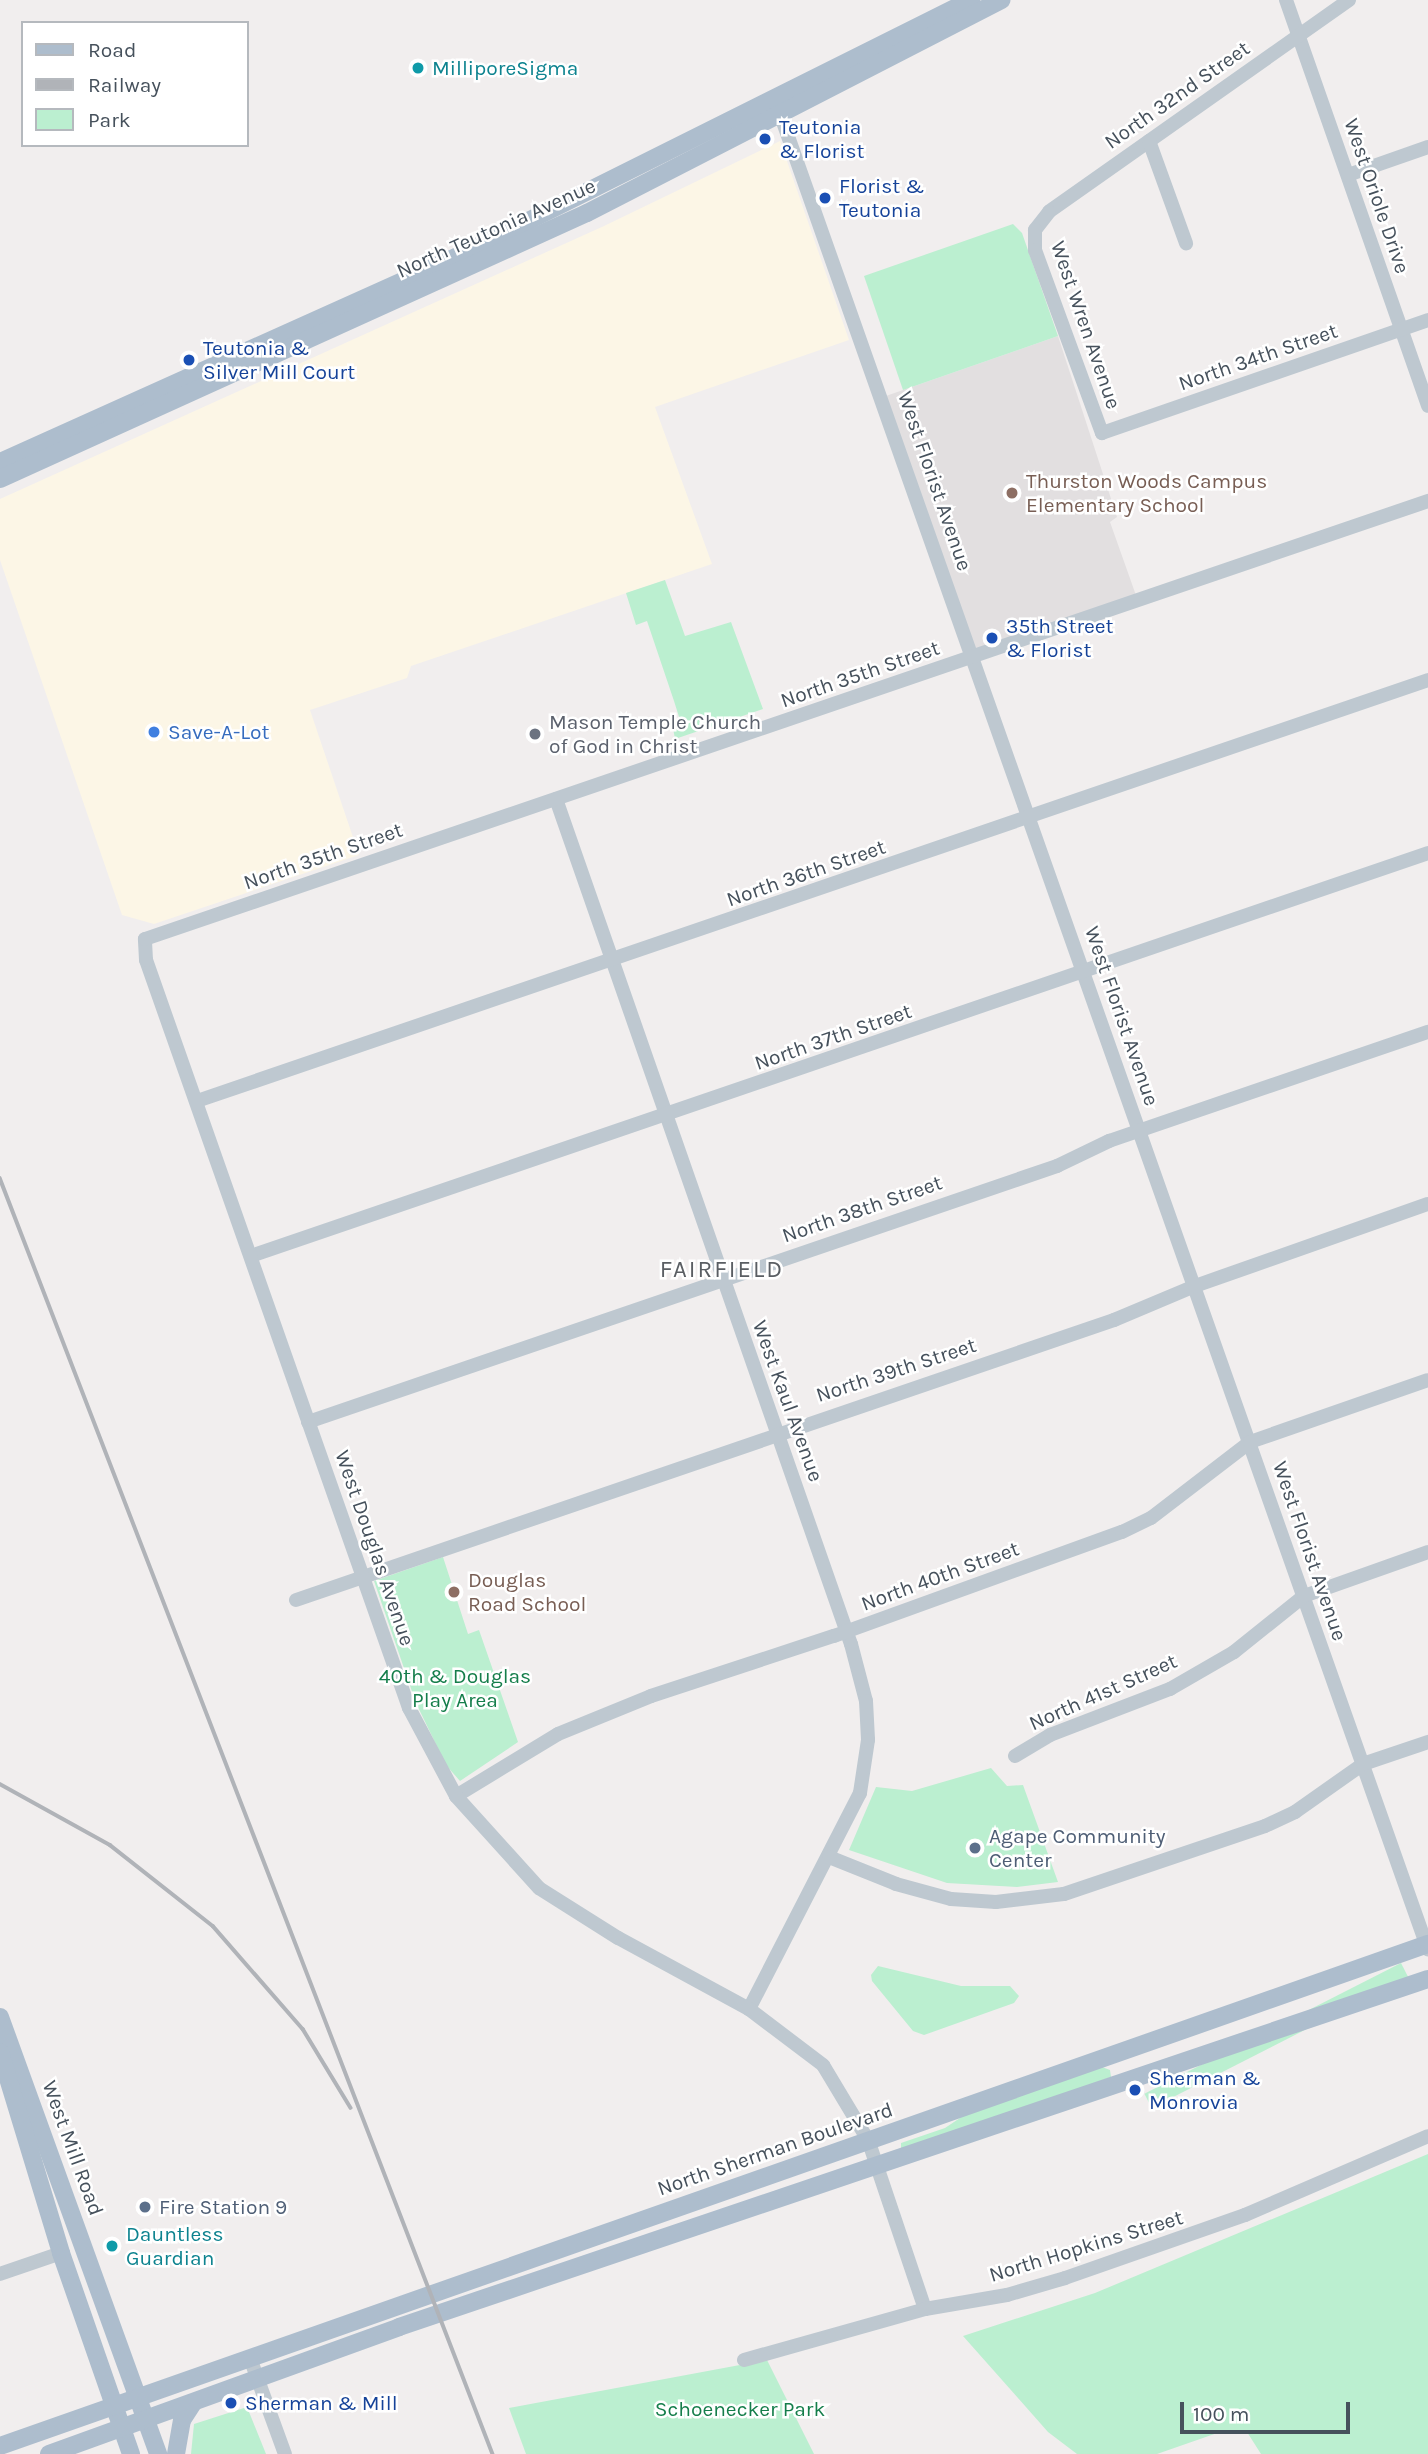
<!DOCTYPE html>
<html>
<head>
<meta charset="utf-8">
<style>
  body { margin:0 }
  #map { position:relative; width:1428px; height:2454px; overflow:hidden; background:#f1eeee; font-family:Karla,sans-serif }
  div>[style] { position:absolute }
  .commercial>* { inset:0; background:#fcf6e6 }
  .education>* { inset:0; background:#e2dfe0 }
  .green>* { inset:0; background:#bbefd0; transform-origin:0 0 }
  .minor>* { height:14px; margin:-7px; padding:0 7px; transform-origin:7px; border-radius:7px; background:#bec8d0 }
  .major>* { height:18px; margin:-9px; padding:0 9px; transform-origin:9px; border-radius:9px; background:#adbdcd }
  .rail>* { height:3.5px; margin:-1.75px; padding:0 1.75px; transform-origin:1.75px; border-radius:1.75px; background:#b0b3b8 }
  .dots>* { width:19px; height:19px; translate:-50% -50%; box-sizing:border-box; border:4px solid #fff; border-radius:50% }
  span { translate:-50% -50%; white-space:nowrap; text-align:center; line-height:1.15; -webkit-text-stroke:5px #fff; paint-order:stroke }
  .culture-label { font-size:21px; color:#0d838f }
  .left { translate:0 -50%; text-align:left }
  .street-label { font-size:21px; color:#46515c }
  .transit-label { font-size:21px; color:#164399 }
  .education-label { font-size:21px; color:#785e54 }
  .worship-label { font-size:21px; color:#5b616d }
  .shop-label { font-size:21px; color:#366cbe }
  .park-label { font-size:21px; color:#157e4b }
  .service-label { font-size:21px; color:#4e5e75 }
  .quarter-label { font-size:24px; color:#5a5e63; letter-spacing:2px }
  .legend { position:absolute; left:21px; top:21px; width:228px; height:126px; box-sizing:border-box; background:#fff; border:2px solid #b5b9be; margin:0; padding:9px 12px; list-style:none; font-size:21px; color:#46515c }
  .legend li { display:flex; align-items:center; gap:14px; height:35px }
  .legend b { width:35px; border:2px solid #b5b9be }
  .scale { position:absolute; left:1180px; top:2402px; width:170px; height:32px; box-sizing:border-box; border:4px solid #46515c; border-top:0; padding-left:9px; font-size:21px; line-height:24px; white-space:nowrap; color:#46515c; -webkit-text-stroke:5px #fff; paint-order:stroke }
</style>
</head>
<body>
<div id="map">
  <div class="commercial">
    <i style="clip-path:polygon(780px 141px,849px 340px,655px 407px,712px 564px,411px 666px,407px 678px,310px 710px,359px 855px,154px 924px,122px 915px,0 560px,0 499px,604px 226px)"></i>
  </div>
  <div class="education">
    <i style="clip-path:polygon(1058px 336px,1117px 517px,1110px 522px,1138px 601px,974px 657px,883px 397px)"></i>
  </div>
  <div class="green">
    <i style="clip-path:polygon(1013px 224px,1022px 233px,1058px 336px,903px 390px,864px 276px)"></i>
    <i style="clip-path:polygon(665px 580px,685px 636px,731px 622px,763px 709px,675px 739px,673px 728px,680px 720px,674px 701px,647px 621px,636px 625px,626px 593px)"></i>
    <i style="clip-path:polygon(443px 1557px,468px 1634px,479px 1630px,518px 1742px,460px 1781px,446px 1765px,416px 1703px,374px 1581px)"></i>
    <i style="clip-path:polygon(991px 1768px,1007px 1786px,1023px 1785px,1058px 1882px,1017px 1887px,947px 1883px,849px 1850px,876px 1787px,912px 1791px)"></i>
    <i style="left:1401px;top:1963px;width:16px;height:288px;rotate:63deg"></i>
    <i style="clip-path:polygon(878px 1966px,961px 1986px,1010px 1986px,1019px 1996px,1014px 2003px,924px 2035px,913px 2031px,872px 1981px,871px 1975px)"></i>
    <i style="clip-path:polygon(1102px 2067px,1110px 2070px,1111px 2077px,901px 2153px,901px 2143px,945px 2128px,963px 2116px)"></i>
    <i style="clip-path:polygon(1428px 2154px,1428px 2454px,1261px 2454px,1247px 2432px,1223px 2431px,1157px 2454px,1077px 2454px,1048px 2432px,963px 2336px,1095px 2293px)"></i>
    <i style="clip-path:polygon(767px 2360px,814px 2454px,526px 2454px,509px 2408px)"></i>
    <i style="clip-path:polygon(247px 2407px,266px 2454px,191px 2454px,194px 2424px)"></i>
  </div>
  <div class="minor">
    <i style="left:1286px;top:0;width:430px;rotate:70.7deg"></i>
    <i style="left:1349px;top:0;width:367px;rotate:144.8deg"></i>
    <i style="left:1049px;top:212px;width:23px;rotate:128deg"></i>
    <i style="left:1035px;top:230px;width:20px;rotate:90deg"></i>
    <i style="left:1035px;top:250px;width:195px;rotate:69.9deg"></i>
    <i style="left:1102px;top:433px;width:345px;rotate:-19.1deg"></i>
    <i style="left:777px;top:105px;width:1956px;rotate:70.56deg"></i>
    <i style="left:1149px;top:141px;width:109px;rotate:70.1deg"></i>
    <i style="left:1348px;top:175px;width:85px;rotate:-19.3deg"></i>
    <i style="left:556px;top:799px;width:895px;rotate:70.76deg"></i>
    <i style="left:851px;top:1644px;width:59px;rotate:75.3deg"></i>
    <i style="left:866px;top:1701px;width:39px;rotate:87deg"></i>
    <i style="left:868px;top:1740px;width:54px;rotate:98.6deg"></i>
    <i style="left:860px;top:1793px;width:243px;rotate:117.2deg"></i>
    <i style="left:197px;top:1101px;width:1301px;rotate:-18.88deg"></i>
    <i style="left:251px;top:1256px;width:1244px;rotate:-18.9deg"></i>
    <i style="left:308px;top:1422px;width:792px;rotate:-18.87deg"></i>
    <i style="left:1057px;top:1166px;width:58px;rotate:-25.7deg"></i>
    <i style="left:1109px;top:1141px;width:337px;rotate:-18.9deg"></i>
    <i style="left:296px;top:1600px;width:865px;rotate:-18.9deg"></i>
    <i style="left:1114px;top:1320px;width:88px;rotate:-22.8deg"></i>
    <i style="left:1195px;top:1286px;width:247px;rotate:-19.4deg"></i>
    <i style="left:1015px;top:1756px;width:41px;rotate:-31deg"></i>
    <i style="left:1050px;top:1735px;width:129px;rotate:-21deg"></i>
    <i style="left:1170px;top:1689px;width:74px;rotate:-30deg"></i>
    <i style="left:1234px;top:1652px;width:90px;rotate:-38.7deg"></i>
    <i style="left:1304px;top:1596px;width:132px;rotate:-19.5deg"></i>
    <i style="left:456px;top:1796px;width:119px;rotate:-31.3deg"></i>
    <i style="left:558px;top:1734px;width:100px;rotate:-22.2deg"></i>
    <i style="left:651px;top:1696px;width:193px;rotate:-18.2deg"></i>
    <i style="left:834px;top:1636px;width:306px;rotate:-19.9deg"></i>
    <i style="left:1122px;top:1532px;width:32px;rotate:-26deg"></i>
    <i style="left:1151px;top:1518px;width:125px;rotate:-37.5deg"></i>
    <i style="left:1250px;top:1442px;width:188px;rotate:-19.2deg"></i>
    <i style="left:829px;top:1857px;width:72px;rotate:21.9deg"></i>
    <i style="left:896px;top:1884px;width:57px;rotate:15.3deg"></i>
    <i style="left:951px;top:1899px;width:45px;rotate:3.8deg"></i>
    <i style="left:996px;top:1902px;width:68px;rotate:-6.7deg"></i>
    <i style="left:1064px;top:1894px;width:212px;rotate:-18.7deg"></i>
    <i style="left:1265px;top:1826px;width:33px;rotate:-25deg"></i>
    <i style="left:1295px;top:1812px;width:83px;rotate:-35.2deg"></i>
    <i style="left:1363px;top:1764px;width:69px;rotate:-18.7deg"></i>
    <i style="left:0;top:2274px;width:65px;rotate:-19deg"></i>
    <i style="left:925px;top:2309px;width:178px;rotate:-108.6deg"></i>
    <i style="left:868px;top:2140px;width:87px;rotate:-121deg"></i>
    <i style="left:823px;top:2065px;width:93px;rotate:-142.9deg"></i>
    <i style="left:749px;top:2009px;width:149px;rotate:-151.5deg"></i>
    <i style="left:618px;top:1938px;width:93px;rotate:-147.7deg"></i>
    <i style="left:539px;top:1888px;width:124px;rotate:-132.1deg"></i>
    <i style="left:456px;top:1796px;width:100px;rotate:-118.1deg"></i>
    <i style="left:409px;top:1708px;width:793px;rotate:-109.37deg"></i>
    <i style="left:146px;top:960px;width:21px;rotate:-93deg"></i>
    <i style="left:145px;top:939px;width:1356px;rotate:-18.85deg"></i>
    <i style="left:250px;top:2358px;width:102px;rotate:70deg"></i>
    <i style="left:744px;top:2360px;width:188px;rotate:-15.7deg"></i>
    <i style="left:925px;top:2309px;width:83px;rotate:-9.7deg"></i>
    <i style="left:1007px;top:2295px;width:60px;rotate:-16.3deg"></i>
    <i style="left:1065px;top:2278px;width:191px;rotate:-19.3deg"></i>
    <i style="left:1245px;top:2215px;width:199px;rotate:-23.3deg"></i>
  </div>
  <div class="major">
    <i style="left:0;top:462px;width:500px;rotate:-24.2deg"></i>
    <i style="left:456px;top:257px;width:576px;rotate:-26.52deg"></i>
    <i style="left:0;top:479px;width:644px;rotate:-24.38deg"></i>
    <i style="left:587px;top:213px;width:466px;rotate:-27.2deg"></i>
    <i style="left:0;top:2017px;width:465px;rotate:70.1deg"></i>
    <i style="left:0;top:2052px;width:210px;rotate:73.1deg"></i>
    <i style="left:61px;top:2253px;width:213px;rotate:70.8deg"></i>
    <i style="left:0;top:2446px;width:1514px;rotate:-19.37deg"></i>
    <i style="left:49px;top:2454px;width:372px;rotate:-19.9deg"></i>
    <i style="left:399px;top:2327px;width:1086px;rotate:-18.69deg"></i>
    <i style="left:176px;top:2454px;width:35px;rotate:-80deg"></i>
    <i style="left:182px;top:2420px;width:20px;rotate:-57deg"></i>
  </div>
  <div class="rail">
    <i style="left:0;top:1178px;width:1368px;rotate:68.88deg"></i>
    <i style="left:0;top:1784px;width:126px;rotate:29deg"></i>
    <i style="left:110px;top:1845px;width:131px;rotate:38.2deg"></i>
    <i style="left:213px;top:1926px;width:137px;rotate:48.9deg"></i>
    <i style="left:303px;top:2029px;width:92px;rotate:58.7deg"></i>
  </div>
  <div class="dots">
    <i style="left:418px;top:68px;background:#0f9aa8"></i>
    <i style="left:765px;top:139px;background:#1a4fb4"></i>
    <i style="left:825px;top:198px;background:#1a4fb4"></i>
    <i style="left:189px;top:360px;background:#1a4fb4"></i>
    <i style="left:1012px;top:493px;background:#8d6e63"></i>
    <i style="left:992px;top:638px;background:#1a4fb4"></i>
    <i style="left:154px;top:732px;background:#3f7fe0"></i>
    <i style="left:535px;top:734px;background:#6b7280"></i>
    <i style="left:454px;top:1592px;background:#8d6e63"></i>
    <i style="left:975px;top:1848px;background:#5c6f8a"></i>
    <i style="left:1135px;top:2090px;background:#1a4fb4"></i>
    <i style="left:145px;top:2207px;background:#5c6f8a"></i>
    <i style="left:112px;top:2246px;background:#0f9aa8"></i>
    <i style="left:231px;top:2403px;background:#1a4fb4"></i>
  </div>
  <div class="culture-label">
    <span class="left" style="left:432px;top:68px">MilliporeSigma</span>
    <span class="left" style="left:126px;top:2246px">Dauntless<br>Guardian</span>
  </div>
  <div class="street-label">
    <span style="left:1177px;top:95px;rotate:-35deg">North 32nd Street</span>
    <span style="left:1377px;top:196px;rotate:71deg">West Oriole Drive</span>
    <span style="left:496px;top:228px;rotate:-24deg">North Teutonia Avenue</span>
    <span style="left:1086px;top:325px;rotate:71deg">West Wren Avenue</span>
    <span style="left:1258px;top:357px;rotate:-19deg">North 34th Street</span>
    <span style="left:935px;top:481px;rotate:71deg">West Florist Avenue</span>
    <span style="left:860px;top:674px;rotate:-19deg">North 35th Street</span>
    <span style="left:323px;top:856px;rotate:-19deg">North 35th Street</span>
    <span style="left:806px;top:873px;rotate:-19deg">North 36th Street</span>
    <span style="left:1122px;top:1016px;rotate:71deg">West Florist Avenue</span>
    <span style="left:833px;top:1037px;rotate:-19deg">North 37th Street</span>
    <span style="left:862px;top:1209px;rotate:-19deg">North 38th Street</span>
    <span style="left:896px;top:1370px;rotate:-18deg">North 39th Street</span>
    <span style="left:788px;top:1401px;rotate:70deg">West Kaul Avenue</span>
    <span style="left:375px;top:1548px;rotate:71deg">West Douglas Avenue</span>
    <span style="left:1310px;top:1551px;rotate:71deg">West Florist Avenue</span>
    <span style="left:940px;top:1576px;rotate:-20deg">North 40th Street</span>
    <span style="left:1103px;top:1692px;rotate:-24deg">North 41st Street</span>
    <span style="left:73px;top:2148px;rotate:70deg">West Mill Road</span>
    <span style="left:775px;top:2149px;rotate:-19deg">North Sherman Boulevard</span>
    <span style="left:1086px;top:2246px;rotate:-17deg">North Hopkins Street</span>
  </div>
  <div class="transit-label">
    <span class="left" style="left:779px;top:139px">Teutonia<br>&amp; Florist</span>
    <span class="left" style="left:839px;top:198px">Florist &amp;<br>Teutonia</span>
    <span class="left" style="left:203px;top:360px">Teutonia &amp;<br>Silver Mill Court</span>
    <span class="left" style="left:1006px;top:638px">35th Street<br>&amp; Florist</span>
    <span class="left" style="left:1149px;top:2090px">Sherman &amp;<br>Monrovia</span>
    <span class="left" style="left:245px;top:2403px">Sherman &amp; Mill</span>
  </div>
  <div class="education-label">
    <span class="left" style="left:1026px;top:493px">Thurston Woods Campus<br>Elementary School</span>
    <span class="left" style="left:468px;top:1592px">Douglas<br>Road School</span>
  </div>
  <div class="worship-label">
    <span class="left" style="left:549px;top:734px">Mason Temple Church<br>of God in Christ</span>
  </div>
  <div class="shop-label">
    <span class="left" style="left:168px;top:732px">Save-A-Lot</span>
  </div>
  <div class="park-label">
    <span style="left:455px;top:1688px">40th &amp; Douglas<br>Play Area</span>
    <span style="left:740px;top:2409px">Schoenecker Park</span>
  </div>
  <div class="service-label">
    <span class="left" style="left:989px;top:1848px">Agape Community<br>Center</span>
    <span class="left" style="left:159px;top:2207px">Fire Station 9</span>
  </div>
  <div class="quarter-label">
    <span style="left:722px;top:1270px">FAIRFIELD</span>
  </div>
  <ul class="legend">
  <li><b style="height:9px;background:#adbdcd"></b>Road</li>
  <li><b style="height:9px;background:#b0b3b8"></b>Railway</li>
  <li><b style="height:19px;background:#bbefd0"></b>Park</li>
  </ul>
  <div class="scale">100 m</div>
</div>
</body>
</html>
